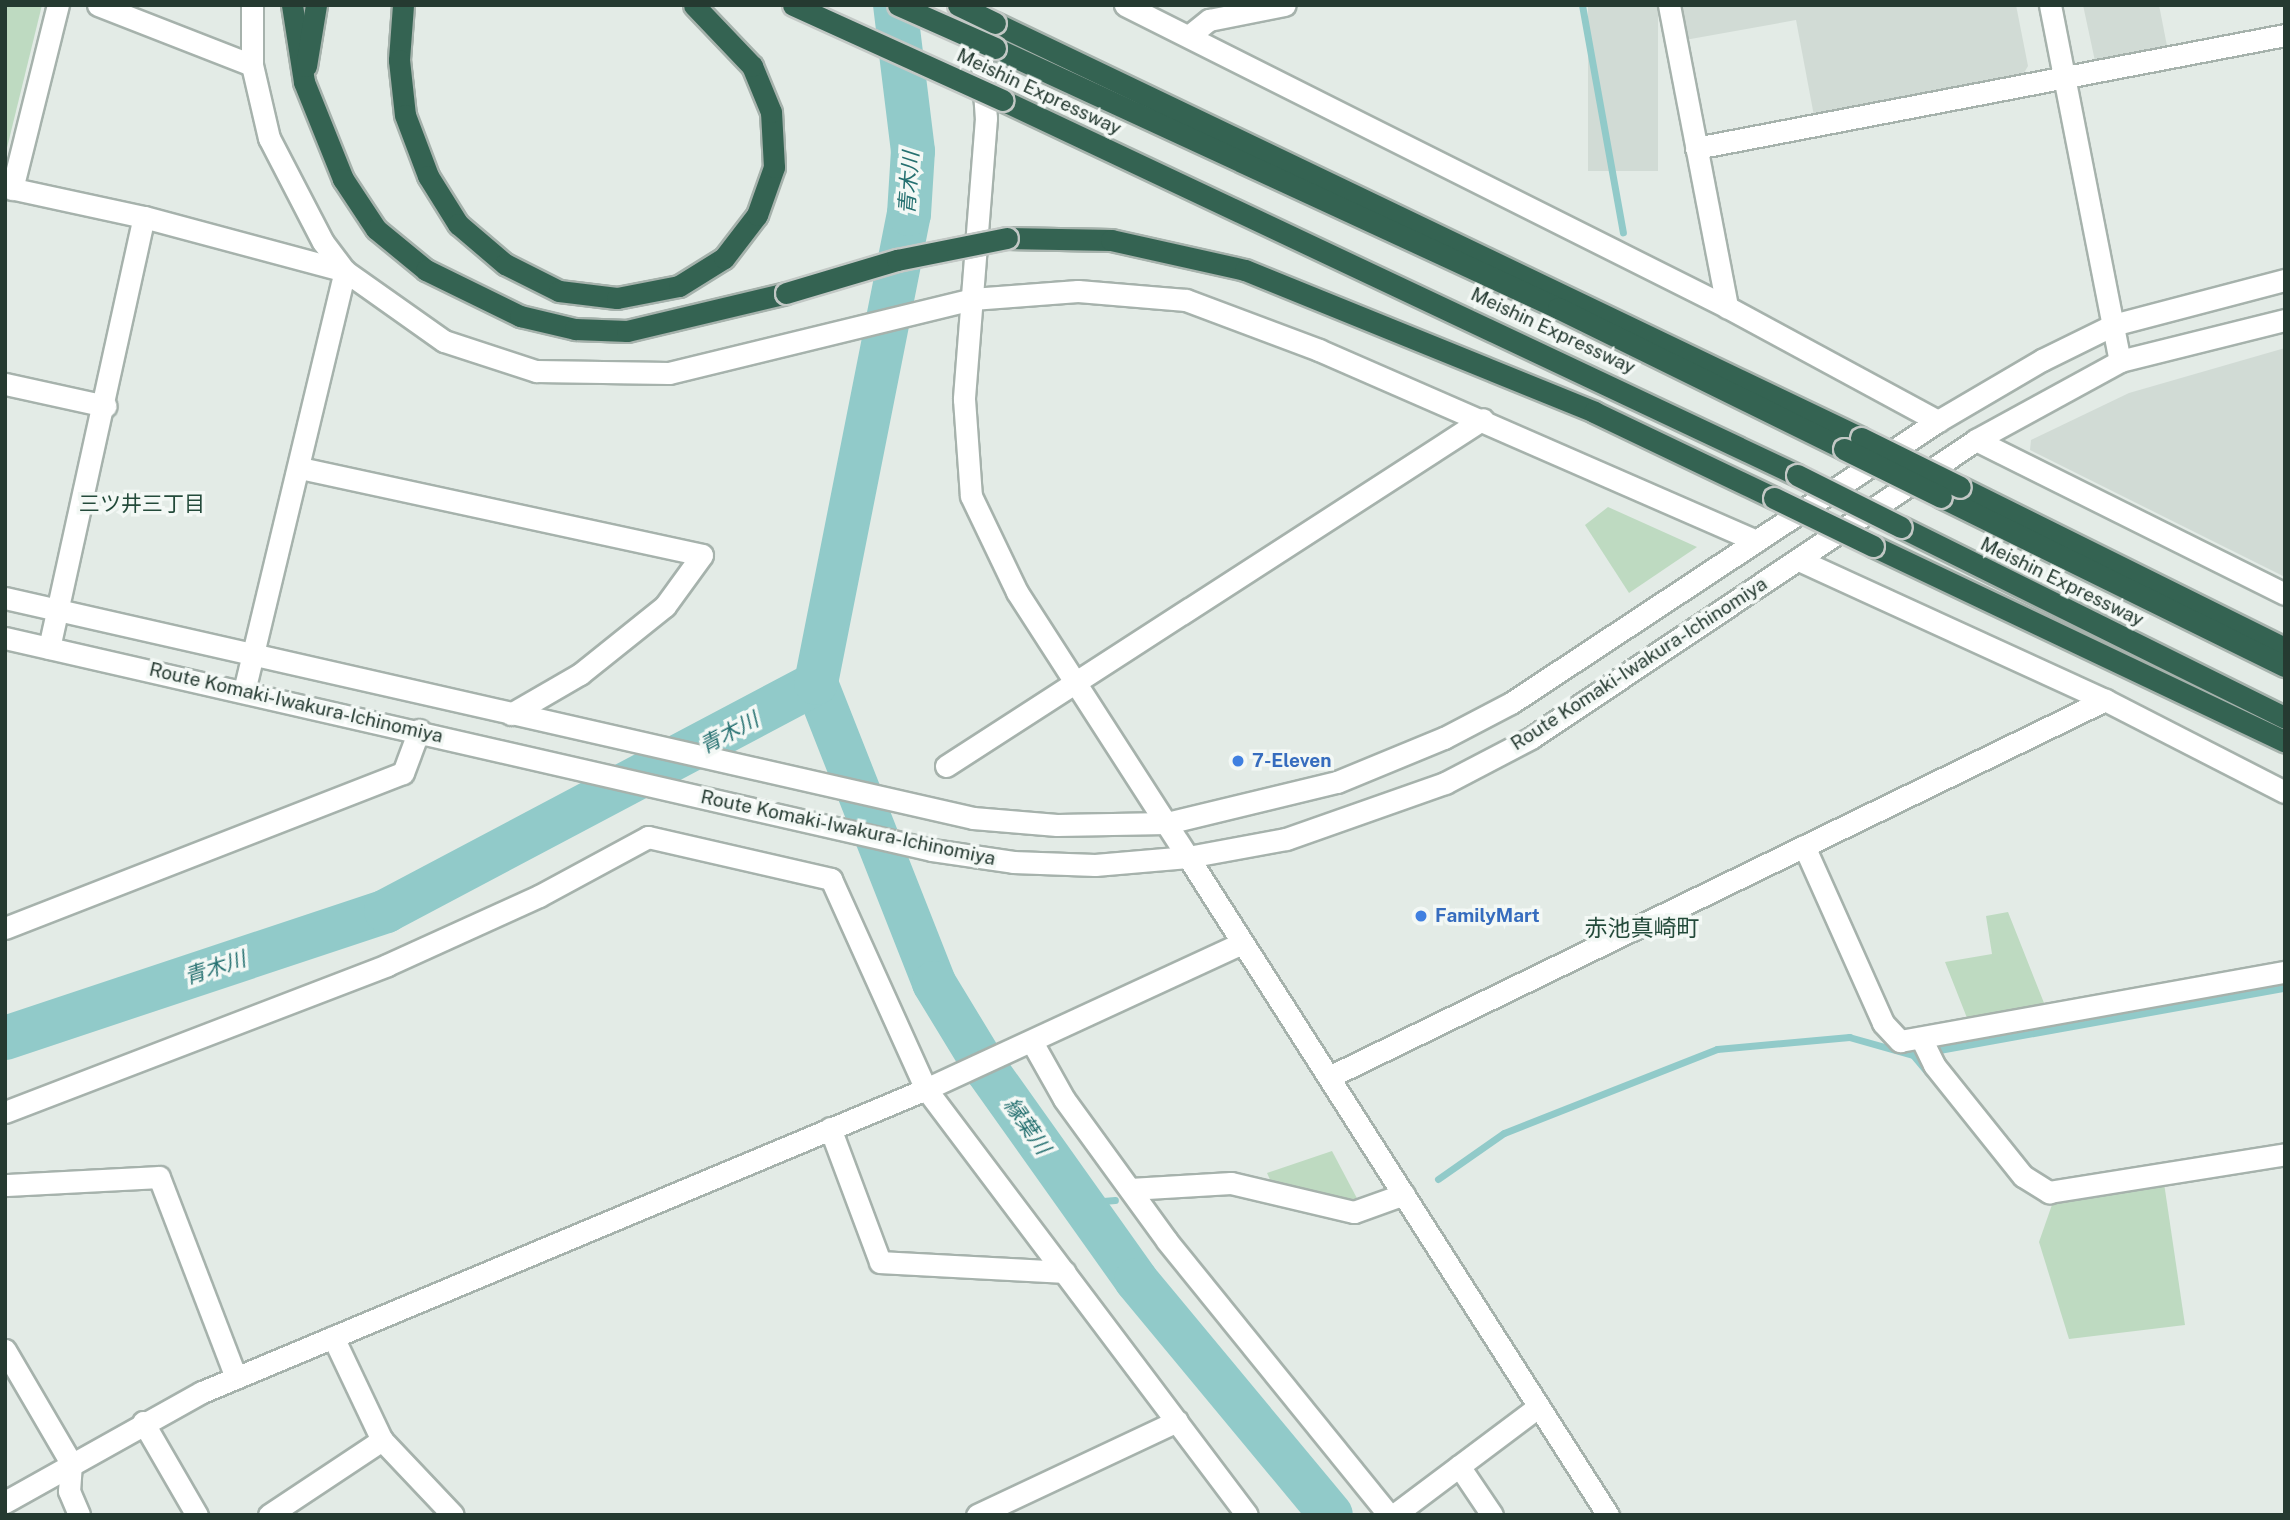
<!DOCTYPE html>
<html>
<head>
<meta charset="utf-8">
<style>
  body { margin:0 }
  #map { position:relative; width:2290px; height:1520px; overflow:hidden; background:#e3ebe6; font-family:"Public Sans","Noto Sans JP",sans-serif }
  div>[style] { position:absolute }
  .built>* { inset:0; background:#d1dbd5; transform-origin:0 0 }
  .green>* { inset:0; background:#bedac1 }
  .stream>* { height:7px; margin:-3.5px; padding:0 3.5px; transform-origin:3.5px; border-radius:3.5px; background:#91cac9 }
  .river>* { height:44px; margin:-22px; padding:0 22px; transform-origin:22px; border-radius:22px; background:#91cac9 }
  .roads { filter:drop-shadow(2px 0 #a6b2ac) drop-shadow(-2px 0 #a6b2ac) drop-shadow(0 2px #a6b2ac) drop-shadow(0 -2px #a6b2ac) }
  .minor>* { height:21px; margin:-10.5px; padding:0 10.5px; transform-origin:10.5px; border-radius:10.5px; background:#fff }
  .tertiary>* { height:21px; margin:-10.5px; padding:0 10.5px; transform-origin:10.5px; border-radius:10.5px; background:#fff }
  .secondary>* { height:21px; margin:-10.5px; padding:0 10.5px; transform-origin:10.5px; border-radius:10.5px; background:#fff }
  .motorway>* { height:21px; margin:-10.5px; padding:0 10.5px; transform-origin:10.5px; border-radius:10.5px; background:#346352 }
  .bridges { filter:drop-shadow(2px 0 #c2c8c5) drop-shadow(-2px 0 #c2c8c5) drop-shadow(0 2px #c2c8c5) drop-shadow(0 -2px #c2c8c5) }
  .motorway-bridge>* { height:21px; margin:-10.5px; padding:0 10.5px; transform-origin:10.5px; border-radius:10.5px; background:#346352 }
  .dots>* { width:19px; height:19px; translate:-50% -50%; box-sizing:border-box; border:4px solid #f3f8f5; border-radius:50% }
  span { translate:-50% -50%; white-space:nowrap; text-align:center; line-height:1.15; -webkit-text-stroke:7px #f3f8f5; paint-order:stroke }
  .street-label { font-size:19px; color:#253a31 }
  .shop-label { font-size:19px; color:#366cbe; font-weight:700 }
  .left { translate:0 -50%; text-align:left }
  .water-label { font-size:21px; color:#257070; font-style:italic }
  .neighbourhood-label { font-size:21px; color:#234a3a }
  .quarter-label { font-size:23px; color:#234a3a }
  .frame { position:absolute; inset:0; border:7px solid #253a31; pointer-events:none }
</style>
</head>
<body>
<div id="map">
  <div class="built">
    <i style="left:1588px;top:5px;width:70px;height:166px"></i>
    <i style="clip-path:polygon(1678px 5px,2016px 5px,2028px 66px,2021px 78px,1814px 116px,1796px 20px,1685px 40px)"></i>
    <i style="clip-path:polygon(2083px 5px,2159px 5px,2167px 46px,2095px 61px)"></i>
    <i style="clip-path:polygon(2285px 348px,2285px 577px,2030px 450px,2031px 440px,2129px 393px)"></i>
  </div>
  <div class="green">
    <i style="clip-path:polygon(5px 5px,42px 5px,5px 156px)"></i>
    <i style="clip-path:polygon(1608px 507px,1697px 547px,1629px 593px,1585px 525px)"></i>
    <i style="clip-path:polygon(2008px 912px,2046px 1008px,1969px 1023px,1945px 962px,1992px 954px,1986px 916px)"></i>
    <i style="clip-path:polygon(1332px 1151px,1360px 1204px,1272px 1184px,1267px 1173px)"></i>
    <i style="clip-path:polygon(2164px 1183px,2185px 1325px,2069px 1339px,2039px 1242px,2054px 1199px)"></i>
  </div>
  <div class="stream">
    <i style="left:1582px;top:5px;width:231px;rotate:79.8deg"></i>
    <i style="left:1939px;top:1050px;width:352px;rotate:-10.2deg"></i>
    <i style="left:1438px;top:1179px;width:80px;rotate:-34.9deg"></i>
    <i style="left:1504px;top:1133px;width:229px;rotate:-21.5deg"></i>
    <i style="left:1717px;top:1049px;width:133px;rotate:-5.2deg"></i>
    <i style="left:1849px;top:1037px;width:66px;rotate:15.7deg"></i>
    <i style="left:1913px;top:1055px;width:25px;rotate:50deg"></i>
    <i style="left:1080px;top:1203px;width:35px;rotate:-5deg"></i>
  </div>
  <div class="river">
    <i style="left:816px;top:683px;width:322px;rotate:68.5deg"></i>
    <i style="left:934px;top:983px;width:102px;rotate:58.7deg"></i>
    <i style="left:987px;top:1070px;width:257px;rotate:54.6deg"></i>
    <i style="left:1136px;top:1280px;width:305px;rotate:50.3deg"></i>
    <i style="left:5px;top:1038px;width:402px;rotate:-18.4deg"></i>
    <i style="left:386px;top:911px;width:487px;rotate:-27.9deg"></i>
    <i style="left:816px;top:683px;width:478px;rotate:-78.8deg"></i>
    <i style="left:909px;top:214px;width:63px;rotate:-86.4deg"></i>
    <i style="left:913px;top:151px;width:147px;rotate:-97deg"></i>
  </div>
  <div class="roads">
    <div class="minor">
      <i style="left:98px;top:5px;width:165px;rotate:21.3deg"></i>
      <i style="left:252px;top:5px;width:60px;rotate:90deg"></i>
      <i style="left:252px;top:65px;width:75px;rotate:76.9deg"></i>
      <i style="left:269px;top:138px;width:117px;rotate:62.6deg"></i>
      <i style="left:323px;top:242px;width:36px;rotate:53deg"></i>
      <i style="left:345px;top:271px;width:121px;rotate:35.3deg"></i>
      <i style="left:444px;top:341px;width:97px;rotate:18.1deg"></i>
      <i style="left:536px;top:371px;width:133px;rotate:0.9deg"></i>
      <i style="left:669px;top:373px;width:312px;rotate:-13.7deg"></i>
      <i style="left:972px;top:299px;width:106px;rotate:-4.3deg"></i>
      <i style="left:1078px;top:291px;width:108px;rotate:4.8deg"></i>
      <i style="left:1186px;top:300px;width:142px;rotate:20.6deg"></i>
      <i style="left:1319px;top:350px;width:477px;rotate:23.6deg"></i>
      <i style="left:978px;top:5px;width:113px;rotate:86deg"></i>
      <i style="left:986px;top:118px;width:282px;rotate:94.5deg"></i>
      <i style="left:964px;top:399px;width:97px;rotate:85.9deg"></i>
      <i style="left:971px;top:496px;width:106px;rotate:64.4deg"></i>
      <i style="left:1017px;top:592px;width:315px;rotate:57.2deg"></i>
      <i style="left:1125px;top:5px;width:674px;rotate:26.64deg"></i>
      <i style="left:1727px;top:307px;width:240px;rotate:28.4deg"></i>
      <i style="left:1669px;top:5px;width:308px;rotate:79.1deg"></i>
      <i style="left:1189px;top:36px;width:26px;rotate:-39deg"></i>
      <i style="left:1209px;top:20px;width:77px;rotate:-11.2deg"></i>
      <i style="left:1696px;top:148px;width:600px;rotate:-10.86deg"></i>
      <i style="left:5px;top:187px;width:142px;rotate:12.2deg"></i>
      <i style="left:144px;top:217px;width:208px;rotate:15deg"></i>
      <i style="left:12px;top:189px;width:190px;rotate:-76deg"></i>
      <i style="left:5px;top:384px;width:103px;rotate:12.3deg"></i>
      <i style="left:1976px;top:440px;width:345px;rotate:26.5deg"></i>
      <i style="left:300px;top:468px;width:411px;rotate:12.2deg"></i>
      <i style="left:702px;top:555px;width:63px;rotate:126deg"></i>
      <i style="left:665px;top:606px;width:109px;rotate:141.3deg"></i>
      <i style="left:580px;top:674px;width:80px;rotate:149.9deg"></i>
      <i style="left:1799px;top:560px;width:337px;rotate:24.6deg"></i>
      <i style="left:2105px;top:700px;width:202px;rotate:27.1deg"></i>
      <i style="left:49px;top:648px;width:441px;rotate:-77.6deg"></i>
      <i style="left:244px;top:691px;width:432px;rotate:-76.5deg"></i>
      <i style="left:946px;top:766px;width:639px;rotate:-32.87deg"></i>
      <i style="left:1804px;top:846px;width:194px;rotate:65.9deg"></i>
      <i style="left:1883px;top:1023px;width:25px;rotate:47deg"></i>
      <i style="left:1900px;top:1041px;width:391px;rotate:-10.2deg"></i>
      <i style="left:5px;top:928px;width:427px;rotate:-21.3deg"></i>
      <i style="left:403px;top:773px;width:46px;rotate:-69.6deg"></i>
      <i style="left:1921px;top:1038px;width:30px;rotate:64deg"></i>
      <i style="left:1934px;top:1065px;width:142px;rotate:51.3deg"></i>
      <i style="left:2023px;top:1176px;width:31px;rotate:32deg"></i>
      <i style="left:2049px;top:1192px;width:239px;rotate:-9.1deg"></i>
      <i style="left:1032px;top:1042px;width:65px;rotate:60.7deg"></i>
      <i style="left:1064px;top:1099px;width:175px;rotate:54deg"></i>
      <i style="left:1167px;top:1241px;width:353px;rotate:51deg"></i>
      <i style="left:1329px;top:1077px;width:863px;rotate:-25.91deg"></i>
      <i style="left:5px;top:1112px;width:409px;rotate:-21deg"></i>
      <i style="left:387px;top:965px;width:167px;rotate:-24.4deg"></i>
      <i style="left:539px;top:896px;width:124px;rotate:-28.4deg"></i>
      <i style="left:648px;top:837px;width:188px;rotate:12.9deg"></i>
      <i style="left:831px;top:879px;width:230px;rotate:65.7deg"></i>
      <i style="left:926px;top:1089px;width:533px;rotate:53deg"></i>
      <i style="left:830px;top:1128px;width:143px;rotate:69.5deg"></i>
      <i style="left:880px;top:1262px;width:185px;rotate:3.1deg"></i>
      <i style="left:5px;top:1185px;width:154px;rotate:-3deg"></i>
      <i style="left:159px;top:1177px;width:215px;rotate:69deg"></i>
      <i style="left:1130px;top:1189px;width:101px;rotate:-3.4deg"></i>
      <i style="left:1231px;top:1183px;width:126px;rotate:13.3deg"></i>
      <i style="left:1354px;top:1212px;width:53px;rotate:-19.8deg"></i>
      <i style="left:333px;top:1337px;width:114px;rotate:64.6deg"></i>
      <i style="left:382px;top:1440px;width:103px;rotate:46.6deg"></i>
      <i style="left:5px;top:1350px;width:131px;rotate:59.7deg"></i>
      <i style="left:71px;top:1463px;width:28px;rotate:94deg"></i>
      <i style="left:69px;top:1491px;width:26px;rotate:67deg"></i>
      <i style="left:143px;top:1422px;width:108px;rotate:59.9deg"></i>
      <i style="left:1459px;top:1466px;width:59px;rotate:56deg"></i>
      <i style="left:5px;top:1502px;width:226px;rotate:-29.2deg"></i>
      <i style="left:202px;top:1392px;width:785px;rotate:-22.71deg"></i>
      <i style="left:926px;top:1089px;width:348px;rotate:-24.8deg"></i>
      <i style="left:269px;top:1515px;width:136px;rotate:-33.6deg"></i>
      <i style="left:977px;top:1515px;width:221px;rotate:-25.2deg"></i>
      <i style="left:1394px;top:1515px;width:181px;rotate:-36.9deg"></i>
    </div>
    <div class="tertiary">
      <i style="left:2050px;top:5px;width:363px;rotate:78.9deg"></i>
      <i style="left:1188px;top:857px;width:781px;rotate:57.45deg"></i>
    </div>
    <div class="secondary">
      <i style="left:5px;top:598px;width:993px;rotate:12.8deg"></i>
      <i style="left:973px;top:818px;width:84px;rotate:4.8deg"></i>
      <i style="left:1057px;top:825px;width:110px;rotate:-1deg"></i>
      <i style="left:1167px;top:823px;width:175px;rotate:-13.6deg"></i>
      <i style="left:1337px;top:782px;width:116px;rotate:-22.4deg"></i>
      <i style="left:1444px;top:738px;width:76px;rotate:-27.6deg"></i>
      <i style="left:1511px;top:703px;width:512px;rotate:-33.44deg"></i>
      <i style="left:1938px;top:421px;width:121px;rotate:-30.4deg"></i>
      <i style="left:2042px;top:360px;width:79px;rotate:-26.2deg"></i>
      <i style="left:2113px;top:325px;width:178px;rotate:-14.7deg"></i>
      <i style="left:5px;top:638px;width:951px;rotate:12.88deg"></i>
      <i style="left:932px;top:850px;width:82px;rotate:8.4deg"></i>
      <i style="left:1013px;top:862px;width:82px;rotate:2.1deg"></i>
      <i style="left:1095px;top:865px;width:93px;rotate:-4.9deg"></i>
      <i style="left:1188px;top:857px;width:100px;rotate:-10.4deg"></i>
      <i style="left:1286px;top:839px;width:169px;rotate:-19.4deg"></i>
      <i style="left:1445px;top:783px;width:97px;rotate:-27.6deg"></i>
      <i style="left:1531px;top:738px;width:536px;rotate:-33.81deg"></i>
      <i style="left:1976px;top:440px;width:164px;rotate:-28.7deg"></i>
      <i style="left:2120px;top:361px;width:170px;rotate:-14deg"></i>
    </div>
    <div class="motorway">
      <i style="left:292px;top:5px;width:78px;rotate:81.1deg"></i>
      <i style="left:304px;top:82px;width:105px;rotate:68.1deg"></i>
      <i style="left:343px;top:179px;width:60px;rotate:56.6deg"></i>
      <i style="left:376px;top:229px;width:65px;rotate:39.4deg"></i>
      <i style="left:426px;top:270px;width:105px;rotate:26.1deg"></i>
      <i style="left:520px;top:316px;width:57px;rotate:13.3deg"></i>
      <i style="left:575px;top:329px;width:52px;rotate:2.2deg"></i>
      <i style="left:627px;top:331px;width:163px;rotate:-13.4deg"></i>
      <i style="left:403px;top:5px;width:55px;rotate:94.2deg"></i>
      <i style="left:399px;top:60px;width:55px;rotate:83.8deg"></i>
      <i style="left:405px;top:115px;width:65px;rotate:69.3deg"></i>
      <i style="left:428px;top:176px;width:57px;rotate:58deg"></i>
      <i style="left:458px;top:224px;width:62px;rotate:40.4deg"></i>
      <i style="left:505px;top:264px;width:60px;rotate:26.6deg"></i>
      <i style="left:559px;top:291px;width:58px;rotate:6.9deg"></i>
      <i style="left:617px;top:298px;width:63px;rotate:-11deg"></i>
      <i style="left:679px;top:286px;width:53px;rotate:-31.9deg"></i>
      <i style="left:724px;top:258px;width:54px;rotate:-52.5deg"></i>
      <i style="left:757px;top:215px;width:51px;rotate:-70.5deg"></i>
      <i style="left:774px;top:167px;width:55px;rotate:-93.1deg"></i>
      <i style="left:771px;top:112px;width:50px;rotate:-112.4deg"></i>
      <i style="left:752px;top:66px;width:84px;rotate:-133.6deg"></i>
      <i style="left:995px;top:23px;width:960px;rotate:25.6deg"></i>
      <i style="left:995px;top:48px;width:620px;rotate:24.79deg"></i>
      <i style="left:1558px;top:308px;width:319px;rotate:26.2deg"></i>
      <i style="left:306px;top:66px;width:62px;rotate:-80.7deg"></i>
      <i style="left:1002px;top:100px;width:879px;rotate:25.25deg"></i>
      <i style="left:1007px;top:238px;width:104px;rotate:1.1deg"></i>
      <i style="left:1111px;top:240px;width:137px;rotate:12.6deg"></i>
      <i style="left:1245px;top:270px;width:377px;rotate:22.1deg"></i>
      <i style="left:1594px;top:412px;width:199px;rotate:25.5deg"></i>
      <i style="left:1960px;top:487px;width:363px;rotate:26.4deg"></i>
      <i style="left:1941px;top:497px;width:383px;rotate:26.2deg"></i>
      <i style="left:1901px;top:527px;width:429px;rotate:26.4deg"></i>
      <i style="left:1873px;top:546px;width:456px;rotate:25.4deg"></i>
    </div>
  </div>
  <div class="bridges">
    <div class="motorway-bridge">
      <i style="left:793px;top:5px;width:230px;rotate:24.4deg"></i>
      <i style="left:898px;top:5px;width:106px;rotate:23.9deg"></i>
      <i style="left:958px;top:5px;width:41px;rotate:25.9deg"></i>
      <i style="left:786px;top:293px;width:116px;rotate:-16.6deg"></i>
      <i style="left:897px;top:260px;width:112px;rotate:-11.3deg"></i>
      <i style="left:1861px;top:438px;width:110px;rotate:26.3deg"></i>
      <i style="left:1844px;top:449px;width:108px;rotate:26.3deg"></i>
      <i style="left:1797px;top:475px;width:116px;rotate:26.6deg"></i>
      <i style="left:1774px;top:498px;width:110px;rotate:25.9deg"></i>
    </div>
  </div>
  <div class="dots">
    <i style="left:1238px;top:761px;background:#3f7fe0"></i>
    <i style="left:1421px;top:916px;background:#3f7fe0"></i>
  </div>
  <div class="street-label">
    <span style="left:1039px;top:92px;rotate:25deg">Meishin Expressway</span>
    <span style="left:1553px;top:331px;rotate:25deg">Meishin Expressway</span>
    <span style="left:2062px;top:582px;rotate:26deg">Meishin Expressway</span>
    <span style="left:1639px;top:664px;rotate:-33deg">Route Komaki-Iwakura-Ichinomiya</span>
    <span style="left:296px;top:703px;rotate:13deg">Route Komaki-Iwakura-Ichinomiya</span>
    <span style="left:848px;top:828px;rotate:12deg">Route Komaki-Iwakura-Ichinomiya</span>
  </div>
  <div class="shop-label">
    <span class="left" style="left:1252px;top:761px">7-Eleven</span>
    <span class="left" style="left:1435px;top:916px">FamilyMart</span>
  </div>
  <div class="water-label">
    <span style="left:909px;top:183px;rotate:-86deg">青木川</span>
    <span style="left:729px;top:733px;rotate:-28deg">青木川</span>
    <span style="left:215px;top:968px;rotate:-18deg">青木川</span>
    <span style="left:1027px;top:1126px;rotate:55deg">縁葉川</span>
  </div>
  <div class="neighbourhood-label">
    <span style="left:142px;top:504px">三ツ井三丁目</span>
  </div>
  <div class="quarter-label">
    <span style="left:1642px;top:928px">赤池真崎町</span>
  </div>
  <div class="frame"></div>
</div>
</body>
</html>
